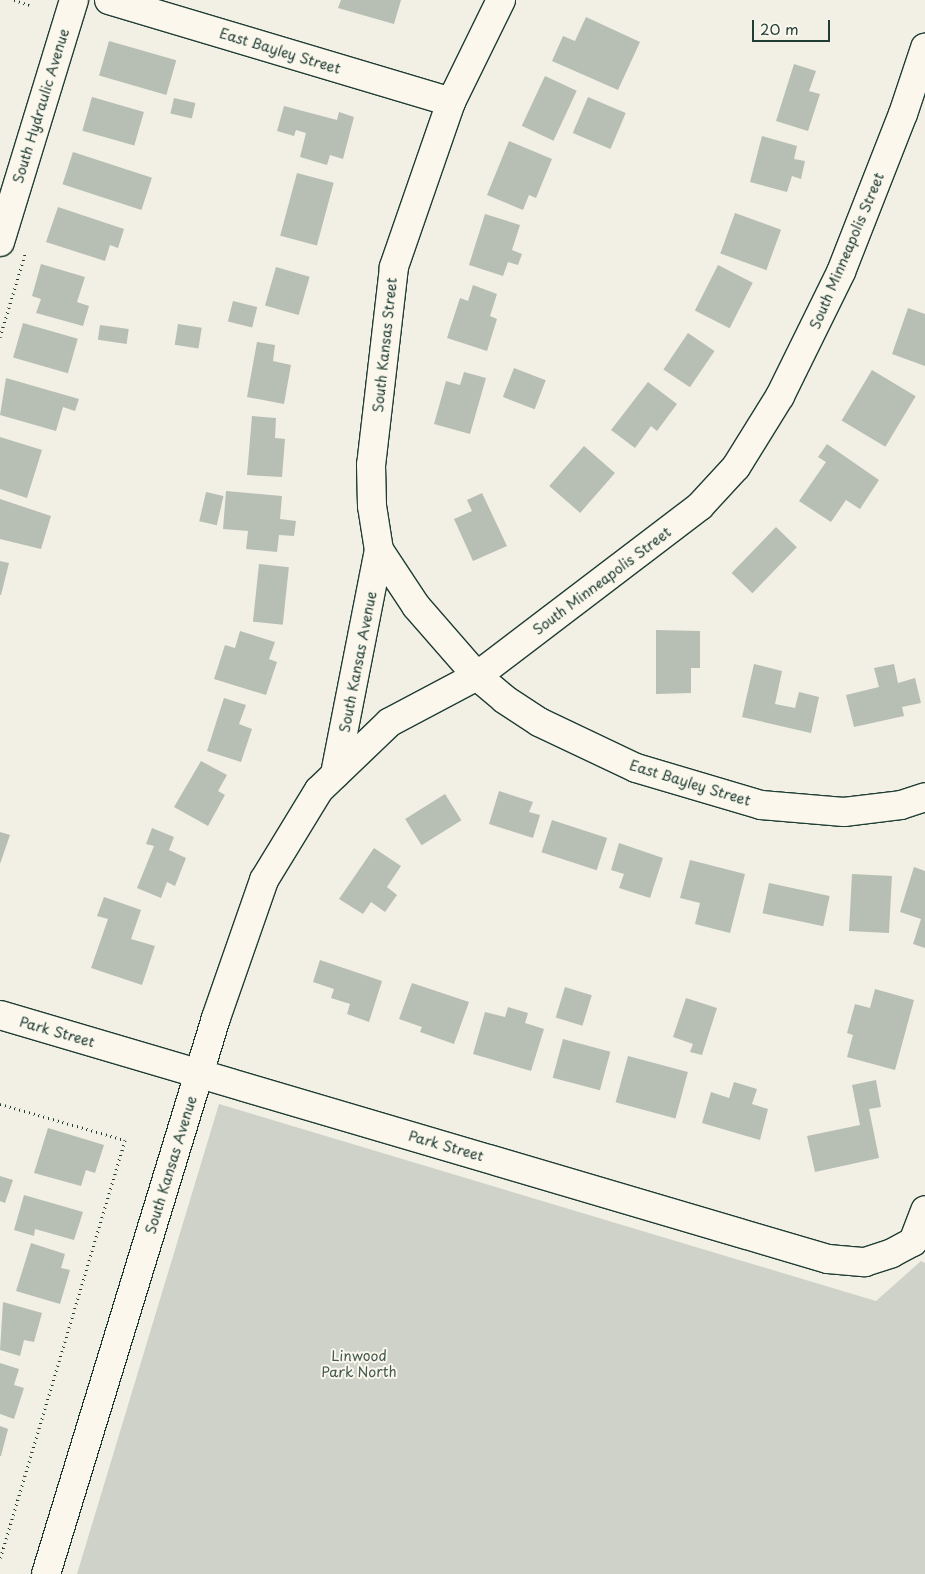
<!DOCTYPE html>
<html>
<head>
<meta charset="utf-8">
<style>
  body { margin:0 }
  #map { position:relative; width:925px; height:1574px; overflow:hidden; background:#f2f0e5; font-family:"Playpen Sans",sans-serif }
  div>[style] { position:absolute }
  .green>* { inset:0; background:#cfd2c8 }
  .building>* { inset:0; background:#b7beb3; transform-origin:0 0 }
  .path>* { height:3px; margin-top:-1.5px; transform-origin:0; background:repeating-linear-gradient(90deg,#1f3d34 0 1px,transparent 0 5px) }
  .roads { filter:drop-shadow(1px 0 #1f3d34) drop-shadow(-1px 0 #1f3d34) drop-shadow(0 1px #1f3d34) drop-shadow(0 -1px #1f3d34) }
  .minor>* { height:28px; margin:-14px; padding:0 14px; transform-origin:14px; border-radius:14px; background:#fbf7ec }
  span { translate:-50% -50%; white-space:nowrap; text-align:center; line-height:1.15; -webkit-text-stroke:4px #fbf7ec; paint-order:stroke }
  .street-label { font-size:14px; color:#1f3d34 }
  .park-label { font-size:14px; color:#425b52 }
  .scale { position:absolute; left:752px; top:20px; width:78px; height:22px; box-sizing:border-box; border:2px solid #1f3d34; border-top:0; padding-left:6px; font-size:15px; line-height:18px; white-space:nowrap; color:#1f3d34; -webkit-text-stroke:4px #fbf7ec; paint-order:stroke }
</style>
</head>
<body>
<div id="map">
  <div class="green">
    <i style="clip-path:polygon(219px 1104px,876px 1301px,921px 1261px,925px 1263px,925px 1574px,77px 1574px)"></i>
  </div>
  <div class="building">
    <i style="clip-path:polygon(341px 0,401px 0,394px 24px,338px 8px)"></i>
    <i style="clip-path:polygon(586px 17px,640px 42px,618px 90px,552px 61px,563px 36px,575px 41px)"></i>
    <i style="left:109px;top:41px;width:70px;height:36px;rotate:16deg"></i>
    <i style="clip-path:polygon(794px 64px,816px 71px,809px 91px,820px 94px,808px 131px,776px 121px)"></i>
    <i style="left:545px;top:76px;width:35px;height:55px;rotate:25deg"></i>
    <i style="left:92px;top:97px;width:54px;height:35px;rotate:16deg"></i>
    <i style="left:588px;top:97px;width:41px;height:39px;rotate:23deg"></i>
    <i style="left:174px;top:98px;width:22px;height:16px;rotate:13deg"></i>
    <i style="clip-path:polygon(284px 106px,337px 120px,339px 112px,354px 117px,343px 159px,330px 155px,327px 165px,300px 157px,306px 133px,296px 130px,294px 136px,277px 131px)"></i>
    <i style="clip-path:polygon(762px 136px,797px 146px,794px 159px,805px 161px,801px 179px,792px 176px,787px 192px,750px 182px)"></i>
    <i style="clip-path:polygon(509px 141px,552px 159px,536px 198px,529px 195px,523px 210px,487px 195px)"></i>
    <i style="left:73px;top:152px;width:83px;height:34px;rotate:18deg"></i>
    <i style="left:297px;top:173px;width:38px;height:65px;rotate:15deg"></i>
    <i style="clip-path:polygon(58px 207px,124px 229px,118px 248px,110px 245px,105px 261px,46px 242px)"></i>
    <i style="left:735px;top:213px;width:49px;height:43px;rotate:20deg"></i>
    <i style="clip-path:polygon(485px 214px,520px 225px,512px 250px,522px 254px,518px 265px,508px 262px,503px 276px,469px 265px)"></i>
    <i style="clip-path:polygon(41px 264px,85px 277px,77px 302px,89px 306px,83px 326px,36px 313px,41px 299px,32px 296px)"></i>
    <i style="left:718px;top:265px;width:39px;height:51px;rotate:27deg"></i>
    <i style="left:276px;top:267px;width:35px;height:40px;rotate:16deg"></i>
    <i style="clip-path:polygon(473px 285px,497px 294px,490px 316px,497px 319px,487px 351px,447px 338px,460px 298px,468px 301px)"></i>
    <i style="left:233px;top:301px;width:25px;height:21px;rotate:14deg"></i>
    <i style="clip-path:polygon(908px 308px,925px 314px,925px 366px,892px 354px)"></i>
    <i style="left:23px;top:323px;width:57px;height:36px;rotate:16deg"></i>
    <i style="left:178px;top:324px;width:24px;height:21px;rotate:9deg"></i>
    <i style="left:100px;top:325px;width:29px;height:15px;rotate:8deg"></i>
    <i style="left:688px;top:333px;width:32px;height:44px;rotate:34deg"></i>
    <i style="clip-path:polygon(257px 342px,275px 345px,273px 361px,291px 365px,284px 404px,247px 397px)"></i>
    <i style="left:514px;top:368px;width:34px;height:31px;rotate:21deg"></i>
    <i style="left:872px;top:370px;width:51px;height:59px;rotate:31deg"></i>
    <i style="clip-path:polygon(464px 372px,486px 378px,470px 434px,434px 424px,446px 381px,460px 385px)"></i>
    <i style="clip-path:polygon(6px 378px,79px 399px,75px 411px,63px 407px,56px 431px,0 415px)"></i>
    <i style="clip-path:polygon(648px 382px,677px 404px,657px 431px,651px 426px,635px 448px,611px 430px)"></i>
    <i style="clip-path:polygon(252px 416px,276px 418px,275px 438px,285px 439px,282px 477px,247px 475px)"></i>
    <i style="clip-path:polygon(0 437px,42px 450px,27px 498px,0 489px)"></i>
    <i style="clip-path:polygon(827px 444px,879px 480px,860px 509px,846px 500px,831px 522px,799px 501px,826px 462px,818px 457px)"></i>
    <i style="left:584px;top:446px;width:41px;height:53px;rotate:41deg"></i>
    <i style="clip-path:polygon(226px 491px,282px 496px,280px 519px,296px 521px,294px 536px,279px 535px,277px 552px,246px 549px,248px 531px,223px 529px)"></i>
    <i style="left:206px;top:492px;width:18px;height:30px;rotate:13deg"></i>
    <i style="clip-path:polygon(482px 493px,507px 546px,473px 561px,454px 519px,472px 511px,467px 500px)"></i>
    <i style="clip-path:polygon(0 499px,51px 516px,41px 549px,0 539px)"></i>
    <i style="left:776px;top:527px;width:29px;height:64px;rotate:44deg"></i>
    <i style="clip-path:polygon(0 561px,9px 563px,1px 595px,0 595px)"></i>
    <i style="left:259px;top:564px;width:30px;height:58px;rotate:6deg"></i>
    <i style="clip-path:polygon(656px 630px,700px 631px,700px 668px,691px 668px,691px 693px,656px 694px)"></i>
    <i style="clip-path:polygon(240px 631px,275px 642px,269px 659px,277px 662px,266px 695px,214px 679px,225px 645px,235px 648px)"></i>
    <i style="clip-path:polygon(754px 664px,782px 671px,775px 704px,795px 708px,799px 692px,819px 697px,811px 733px,742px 717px)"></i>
    <i style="clip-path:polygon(894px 664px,898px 683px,915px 678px,921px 703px,902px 707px,904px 716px,854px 727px,846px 695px,879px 687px,874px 668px)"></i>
    <i style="clip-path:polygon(224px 698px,246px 705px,239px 724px,252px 729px,241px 762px,207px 751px)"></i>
    <i style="clip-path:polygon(201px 761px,227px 775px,218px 791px,225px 795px,208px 826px,174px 807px)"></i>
    <i style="clip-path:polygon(499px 791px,533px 802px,529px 812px,540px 815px,533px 838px,489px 824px)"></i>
    <i style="left:445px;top:794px;width:31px;height:47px;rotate:58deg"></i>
    <i style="left:552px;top:820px;width:58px;height:34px;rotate:18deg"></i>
    <i style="clip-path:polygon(152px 828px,174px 837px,169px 850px,186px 858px,175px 886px,167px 882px,161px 898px,137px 888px,154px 846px,146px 844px)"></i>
    <i style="clip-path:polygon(0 832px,10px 835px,0 864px)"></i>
    <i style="clip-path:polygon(619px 843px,663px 858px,650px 898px,619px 888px,624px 874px,611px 870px)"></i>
    <i style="clip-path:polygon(374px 848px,401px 866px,387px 887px,397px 895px,385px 912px,371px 902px,363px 914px,339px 899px)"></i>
    <i style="clip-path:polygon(690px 860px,745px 874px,730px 933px,695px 924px,700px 903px,680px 898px)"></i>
    <i style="clip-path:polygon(914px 867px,925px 871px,925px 948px,913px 944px,921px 919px,900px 912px)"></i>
    <i style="left:852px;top:874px;width:40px;height:57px;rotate:3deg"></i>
    <i style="left:769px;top:883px;width:62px;height:31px;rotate:12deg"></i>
    <i style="clip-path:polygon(104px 897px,141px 910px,131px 939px,155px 946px,142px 985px,91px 968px,108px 919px,97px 916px)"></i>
    <i style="clip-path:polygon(320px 960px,382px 981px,369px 1022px,347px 1014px,350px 1004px,331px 998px,334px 989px,313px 982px)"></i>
    <i style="clip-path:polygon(412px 983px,469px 1002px,454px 1044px,420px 1032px,422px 1027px,399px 1019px)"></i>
    <i style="left:565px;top:987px;width:28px;height:32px;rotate:17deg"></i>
    <i style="clip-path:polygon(875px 989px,914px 1000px,895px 1070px,847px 1057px,853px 1035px,847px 1033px,855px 1004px,870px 1008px)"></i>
    <i style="clip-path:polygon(686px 998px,717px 1008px,702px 1055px,690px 1052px,693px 1044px,673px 1037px)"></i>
    <i style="clip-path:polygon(508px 1007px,528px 1013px,525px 1023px,544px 1029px,531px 1071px,473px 1054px,485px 1012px,505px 1017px)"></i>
    <i style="left:563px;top:1039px;width:49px;height:40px;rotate:15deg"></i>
    <i style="left:628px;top:1056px;width:62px;height:48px;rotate:15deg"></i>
    <i style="clip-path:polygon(876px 1080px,881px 1107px,869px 1109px,879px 1158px,815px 1172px,807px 1136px,860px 1125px,852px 1085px)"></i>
    <i style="clip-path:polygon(734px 1082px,757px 1089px,752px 1104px,768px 1109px,760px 1140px,702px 1123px,711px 1092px,729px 1098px)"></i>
    <i style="clip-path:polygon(48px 1128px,104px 1145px,95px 1173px,86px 1170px,81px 1186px,34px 1173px)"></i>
    <i style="clip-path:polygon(0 1176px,13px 1180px,5px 1203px,0 1201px)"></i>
    <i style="clip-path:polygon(24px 1195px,83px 1212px,74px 1240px,35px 1229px,34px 1236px,14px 1230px)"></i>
    <i style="clip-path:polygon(31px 1243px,65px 1254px,61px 1268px,70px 1270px,60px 1304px,16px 1291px)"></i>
    <i style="clip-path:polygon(3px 1302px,42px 1313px,34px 1342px,24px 1340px,20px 1356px,0 1350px)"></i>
    <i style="clip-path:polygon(0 1363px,19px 1369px,14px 1385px,24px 1388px,14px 1419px,0 1414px)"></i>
    <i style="clip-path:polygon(0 1426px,8px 1429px,1px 1456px,0 1456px)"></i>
  </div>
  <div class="path">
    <i style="left:14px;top:0;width:16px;rotate:18deg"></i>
    <i style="left:0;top:337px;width:87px;rotate:-73.2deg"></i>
    <i style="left:0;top:1104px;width:130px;rotate:16.1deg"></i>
    <i style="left:125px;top:1140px;width:436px;rotate:106.6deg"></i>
  </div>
  <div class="roads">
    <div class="minor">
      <i style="left:109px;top:0;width:357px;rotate:16.6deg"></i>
      <i style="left:501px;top:0;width:114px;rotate:116.1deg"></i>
      <i style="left:451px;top:102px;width:175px;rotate:109.1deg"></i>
      <i style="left:394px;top:267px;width:199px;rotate:96.6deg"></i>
      <i style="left:371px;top:465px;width:41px;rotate:88.6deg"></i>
      <i style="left:372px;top:506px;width:45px;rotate:81deg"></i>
      <i style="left:379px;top:550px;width:67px;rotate:56.5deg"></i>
      <i style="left:416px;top:606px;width:93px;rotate:48.9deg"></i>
      <i style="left:477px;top:676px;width:35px;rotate:40deg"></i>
      <i style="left:504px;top:699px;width:42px;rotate:33.3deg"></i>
      <i style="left:539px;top:722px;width:107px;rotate:25.4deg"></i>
      <i style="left:636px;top:768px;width:130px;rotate:16.5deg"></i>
      <i style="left:761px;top:805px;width:83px;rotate:4.8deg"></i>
      <i style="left:844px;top:812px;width:57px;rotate:-7deg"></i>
      <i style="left:901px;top:805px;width:25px;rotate:-18deg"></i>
      <i style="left:0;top:242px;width:253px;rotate:-73deg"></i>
      <i style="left:335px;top:774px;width:228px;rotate:-78.9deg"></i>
      <i style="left:0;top:1015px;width:863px;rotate:16.42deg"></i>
      <i style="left:828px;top:1259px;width:37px;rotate:5deg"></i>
      <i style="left:865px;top:1262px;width:28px;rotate:-18deg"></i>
      <i style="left:892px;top:1253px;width:24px;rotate:-28deg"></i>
      <i style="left:913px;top:1242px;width:34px;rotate:-69deg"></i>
      <i style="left:46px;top:1574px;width:581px;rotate:-73deg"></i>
      <i style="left:216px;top:1018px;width:146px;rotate:-70.8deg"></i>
      <i style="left:264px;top:880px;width:105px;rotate:-58.6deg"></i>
      <i style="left:319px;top:790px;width:98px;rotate:-43.8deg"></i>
      <i style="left:390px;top:722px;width:98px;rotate:-27.9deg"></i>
      <i style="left:477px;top:676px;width:280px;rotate:-37.3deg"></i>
      <i style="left:700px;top:506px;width:53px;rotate:-47.3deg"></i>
      <i style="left:736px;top:467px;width:84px;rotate:-58.2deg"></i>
      <i style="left:780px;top:396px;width:138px;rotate:-63.8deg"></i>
      <i style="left:841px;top:272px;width:170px;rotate:-68.6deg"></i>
      <i style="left:903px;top:114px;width:70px;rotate:-71.6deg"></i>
    </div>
  </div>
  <div class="street-label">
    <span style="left:280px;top:51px;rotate:17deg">East Bayley Street</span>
    <span style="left:41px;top:106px;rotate:-73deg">South Hydraulic Avenue</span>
    <span style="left:847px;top:251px;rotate:-67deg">South Minneapolis Street</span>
    <span style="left:385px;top:345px;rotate:-84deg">South Kansas Street</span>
    <span style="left:602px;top:581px;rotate:-37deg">South Minneapolis Street</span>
    <span style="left:358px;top:662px;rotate:-79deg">South Kansas Avenue</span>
    <span style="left:690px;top:783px;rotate:17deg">East Bayley Street</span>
    <span style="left:57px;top:1032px;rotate:16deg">Park Street</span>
    <span style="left:446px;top:1146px;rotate:16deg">Park Street</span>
    <span style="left:171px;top:1165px;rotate:-73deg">South Kansas Avenue</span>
  </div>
  <div class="park-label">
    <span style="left:359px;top:1364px">Linwood<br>Park North</span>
  </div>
  <div class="scale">20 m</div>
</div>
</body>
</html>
